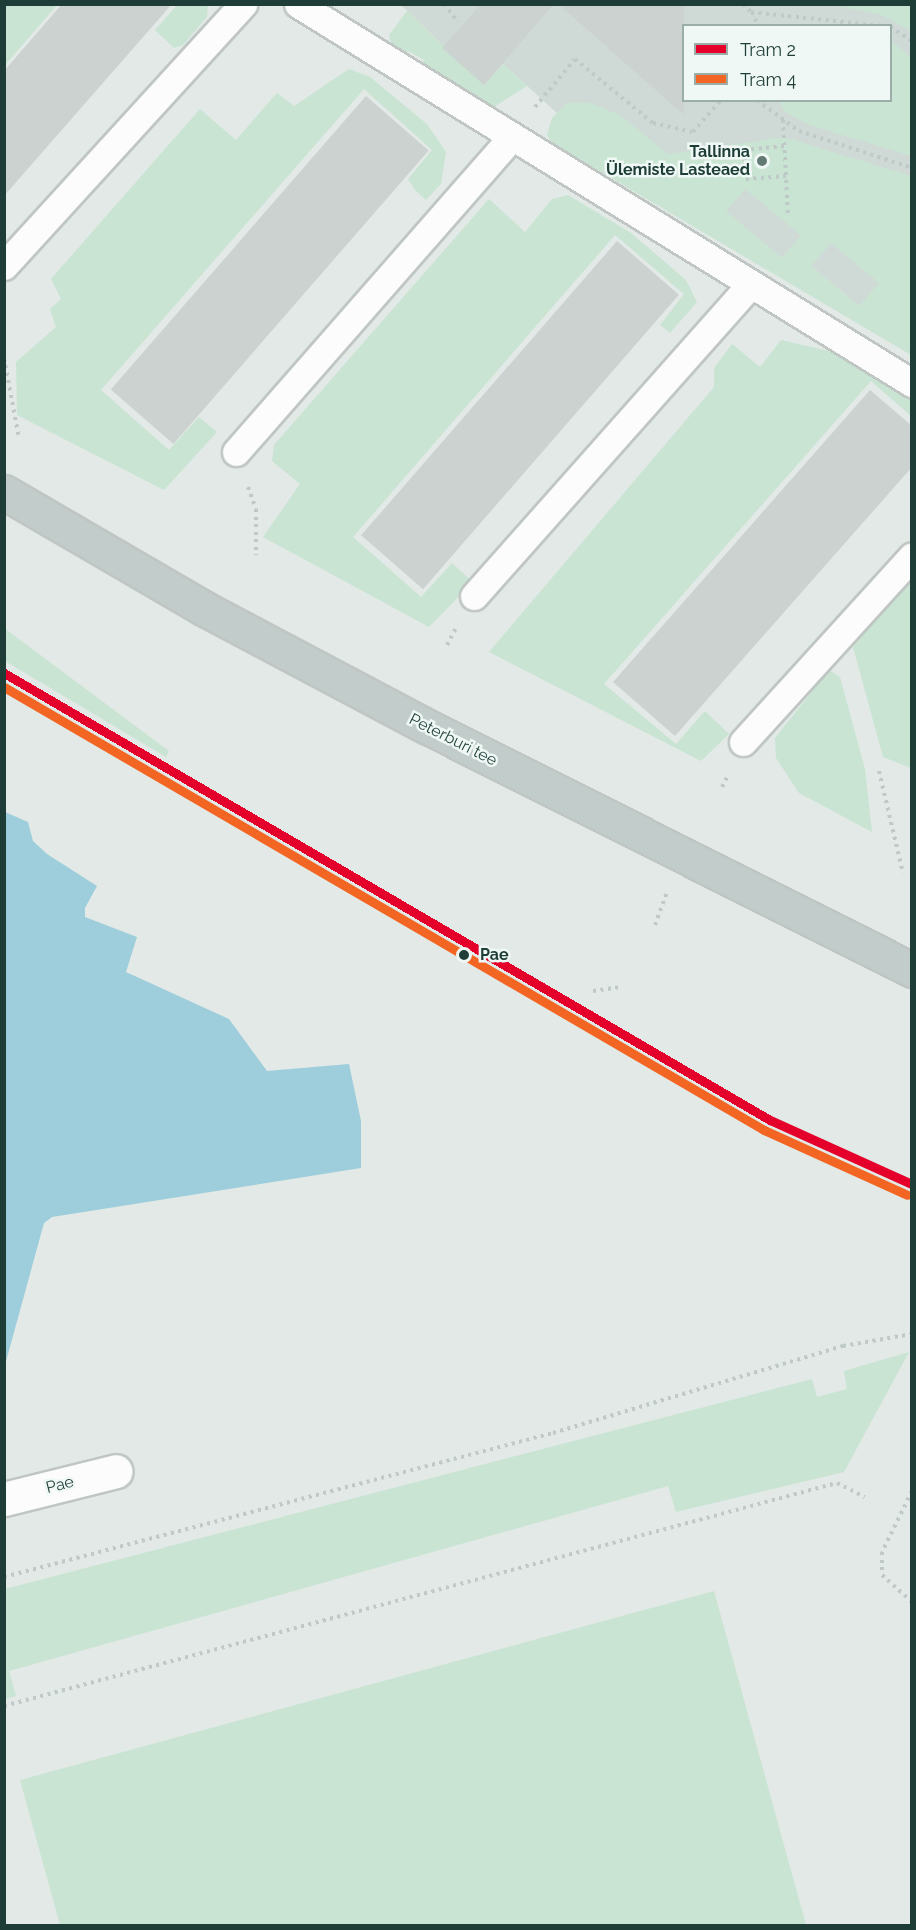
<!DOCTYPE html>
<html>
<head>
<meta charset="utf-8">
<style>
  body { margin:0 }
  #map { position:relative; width:916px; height:1930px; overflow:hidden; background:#e2e9e6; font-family:Raleway,sans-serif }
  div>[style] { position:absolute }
  .built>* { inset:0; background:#cfdad6 }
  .green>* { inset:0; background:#c9e4d3 }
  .water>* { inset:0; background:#9ecedb }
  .building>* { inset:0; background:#ccd2d0; transform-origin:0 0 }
  .path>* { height:4px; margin-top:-2px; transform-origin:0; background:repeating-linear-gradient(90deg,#bfc9c7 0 3px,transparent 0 7.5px) }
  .roads { filter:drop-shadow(2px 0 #bfc6c3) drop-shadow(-2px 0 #bfc6c3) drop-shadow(0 2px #bfc6c3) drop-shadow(0 -2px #bfc6c3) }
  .service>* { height:27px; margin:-13.5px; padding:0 13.5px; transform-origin:13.5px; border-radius:13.5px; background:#fbfcfb }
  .secondary>* { height:33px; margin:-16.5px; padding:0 16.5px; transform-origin:16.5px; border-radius:16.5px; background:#fbfcfb }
  .trunk>* { height:33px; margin:-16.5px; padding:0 16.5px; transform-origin:16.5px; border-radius:16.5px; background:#c2ccca }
  .tram-1>* { height:9px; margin:-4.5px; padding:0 4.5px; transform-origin:4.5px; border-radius:4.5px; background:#e4002b }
  .tram-2>* { height:9px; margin:-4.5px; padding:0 4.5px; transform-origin:4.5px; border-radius:4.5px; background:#f26522 }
  .dots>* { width:16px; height:16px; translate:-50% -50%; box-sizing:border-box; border:3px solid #eff8f4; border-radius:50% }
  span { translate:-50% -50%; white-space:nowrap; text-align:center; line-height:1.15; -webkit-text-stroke:5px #eff8f4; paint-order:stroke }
  .poi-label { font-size:16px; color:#1e3d37; font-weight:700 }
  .right { translate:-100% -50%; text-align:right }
  .street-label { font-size:16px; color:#1e3d37 }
  .stop-label { font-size:16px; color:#1e3d37; font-weight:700 }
  .left { translate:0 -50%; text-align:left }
  .frame { position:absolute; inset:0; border:6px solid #1e3d37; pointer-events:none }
  .legend { position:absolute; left:682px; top:24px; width:210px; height:78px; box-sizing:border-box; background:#eff8f4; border:2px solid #9bada8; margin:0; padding:8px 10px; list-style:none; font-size:18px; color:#1e3d37 }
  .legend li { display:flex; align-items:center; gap:12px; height:30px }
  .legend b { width:30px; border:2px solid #9bada8 }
</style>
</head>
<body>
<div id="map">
  <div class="built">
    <i style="clip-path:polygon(evenodd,401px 5px,904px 5px,912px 10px,911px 320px,859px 306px,811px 266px,781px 258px,603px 155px,503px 64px,484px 85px,401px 5px,684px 26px,890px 26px,890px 100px,684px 100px,684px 26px)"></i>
  </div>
  <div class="green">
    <i style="clip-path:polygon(5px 4px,57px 5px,5px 65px,4px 5px)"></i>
    <i style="clip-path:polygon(177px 5px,208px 5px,207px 17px,183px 45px,174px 48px,155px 30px)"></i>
    <i style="clip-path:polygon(835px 5px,911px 5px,911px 31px,884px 16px)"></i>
    <i style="clip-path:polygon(407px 11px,484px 85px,503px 64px,527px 86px,494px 107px,421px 65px,424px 60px,408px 51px,405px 55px,392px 47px,389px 35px)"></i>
    <i style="clip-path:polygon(891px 41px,911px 57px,911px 156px,809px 125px,784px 111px,780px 101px,890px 100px)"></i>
    <i style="clip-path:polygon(349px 69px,370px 77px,427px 124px,446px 152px,441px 184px,426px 200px,415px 190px,408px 179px,432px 150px,364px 89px,101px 390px,169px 450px,199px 417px,217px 432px,164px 490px,17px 415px,16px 362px,56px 327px,50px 309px,61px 299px,51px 279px,200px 109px,236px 140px,277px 93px,294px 106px)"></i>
    <i style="clip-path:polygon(evenodd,567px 103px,591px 103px,621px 116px,668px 154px,784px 137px,911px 176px,911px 355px,552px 143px,547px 135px,552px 118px,567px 103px,745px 189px,801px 235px,782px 258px,726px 211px,745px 189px,567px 103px,831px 243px,879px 283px,859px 306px,811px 266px,831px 243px)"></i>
    <i style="clip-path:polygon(568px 195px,631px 233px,686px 280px,697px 302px,670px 333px,660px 325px,684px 294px,615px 235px,353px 537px,421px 597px,452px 563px,473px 582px,429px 627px,263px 537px,300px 484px,272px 461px,274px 445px,489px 199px,525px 232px,552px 199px)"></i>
    <i style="clip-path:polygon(781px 340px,833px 352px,906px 394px,911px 399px,911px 416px,871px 381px,604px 684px,676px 744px,705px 711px,729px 734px,701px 761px,489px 652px,714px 387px,714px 368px,732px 344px,760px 367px)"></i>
    <i style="clip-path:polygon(911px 577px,911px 768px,883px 757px,853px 647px)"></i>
    <i style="clip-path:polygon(4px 628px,169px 751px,166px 757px,5px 661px)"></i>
    <i style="clip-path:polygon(829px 670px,840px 677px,865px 769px,872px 832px,799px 793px,776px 758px,775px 738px)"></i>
    <i style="clip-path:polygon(909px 1352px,844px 1472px,676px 1512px,668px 1486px,9px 1671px,16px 1696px,5px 1699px,5px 1589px,812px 1379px,817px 1397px,847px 1389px,844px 1371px)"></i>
    <i style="clip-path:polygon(714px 1591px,806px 1925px,60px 1925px,20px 1780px)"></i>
  </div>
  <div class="water">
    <i style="clip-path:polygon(5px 812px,28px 822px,33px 841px,47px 854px,97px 886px,85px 908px,85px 917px,137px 937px,126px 972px,229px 1019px,267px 1071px,349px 1064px,361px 1121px,361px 1168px,52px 1217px,44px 1223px,5px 1365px)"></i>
  </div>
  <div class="building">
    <i style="clip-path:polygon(62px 4px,172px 4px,4px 196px,4px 71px)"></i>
    <i style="clip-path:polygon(481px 4px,554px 4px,484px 85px,442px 48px)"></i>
    <i style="clip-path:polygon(558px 4px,684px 4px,684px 115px)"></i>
    <i style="left:366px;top:96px;width:83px;height:389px;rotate:41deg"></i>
    <i style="left:617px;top:241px;width:82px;height:390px;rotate:41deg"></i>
    <i style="clip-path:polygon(870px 390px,912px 426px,912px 467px,675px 736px,613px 682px)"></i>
  </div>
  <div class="path">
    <i style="left:444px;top:4px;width:23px;rotate:52deg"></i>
    <i style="left:743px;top:4px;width:11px;rotate:45deg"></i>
    <i style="left:751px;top:12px;width:131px;rotate:6.1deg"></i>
    <i style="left:752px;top:12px;width:15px;rotate:67deg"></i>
    <i style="left:890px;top:27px;width:26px;rotate:32deg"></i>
    <i style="left:757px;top:100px;width:52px;rotate:36.4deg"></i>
    <i style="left:799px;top:131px;width:119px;rotate:18.1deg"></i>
    <i style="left:535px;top:107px;width:62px;rotate:-50.2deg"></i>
    <i style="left:575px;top:59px;width:101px;rotate:39.4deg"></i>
    <i style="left:653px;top:123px;width:41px;rotate:12.7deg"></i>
    <i style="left:693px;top:132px;width:43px;rotate:-48.8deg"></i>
    <i style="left:783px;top:120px;width:96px;rotate:87deg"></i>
    <i style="left:784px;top:146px;width:40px;rotate:174.3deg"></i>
    <i style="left:744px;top:150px;width:29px;rotate:86deg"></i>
    <i style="left:746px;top:179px;width:40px;rotate:-4.3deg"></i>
    <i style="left:4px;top:358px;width:81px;rotate:79.4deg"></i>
    <i style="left:248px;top:487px;width:23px;rotate:70deg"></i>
    <i style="left:256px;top:509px;width:46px;rotate:90deg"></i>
    <i style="left:447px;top:645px;width:19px;rotate:-62deg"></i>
    <i style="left:879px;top:771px;width:105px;rotate:76.8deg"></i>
    <i style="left:722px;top:787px;width:13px;rotate:-63deg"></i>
    <i style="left:655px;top:925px;width:35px;rotate:-70deg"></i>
    <i style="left:593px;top:991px;width:28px;rotate:-8deg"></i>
    <i style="left:912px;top:1491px;width:68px;rotate:116.2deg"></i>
    <i style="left:882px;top:1552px;width:23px;rotate:90deg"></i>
    <i style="left:882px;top:1575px;width:40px;rotate:42deg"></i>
    <i style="left:4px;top:1577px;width:568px;rotate:-14.7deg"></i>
    <i style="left:553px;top:1433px;width:303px;rotate:-16.7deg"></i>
    <i style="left:843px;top:1346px;width:70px;rotate:-9.9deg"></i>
    <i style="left:4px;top:1706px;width:862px;rotate:-14.99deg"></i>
    <i style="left:837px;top:1483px;width:31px;rotate:27deg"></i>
  </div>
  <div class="roads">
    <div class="service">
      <i style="left:298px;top:4px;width:722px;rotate:31.69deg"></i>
      <i style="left:4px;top:266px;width:355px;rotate:-47.6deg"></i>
      <i style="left:236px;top:452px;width:419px;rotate:-48.8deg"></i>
      <i style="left:474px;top:596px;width:417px;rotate:-48.4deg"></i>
      <i style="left:743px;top:742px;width:251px;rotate:-47.7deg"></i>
    </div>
    <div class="secondary">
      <i style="left:4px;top:1499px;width:115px;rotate:-14deg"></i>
    </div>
    <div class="trunk">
      <i style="left:4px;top:492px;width:230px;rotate:30.2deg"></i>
      <i style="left:203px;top:608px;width:255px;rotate:27.9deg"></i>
      <i style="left:428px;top:727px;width:542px;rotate:26.66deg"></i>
    </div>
  </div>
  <div class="tram-1">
    <i style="left:4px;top:673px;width:887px;rotate:30.27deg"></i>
    <i style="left:770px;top:1120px;width:156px;rotate:24.3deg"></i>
  </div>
  <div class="tram-2">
    <i style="left:4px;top:687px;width:880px;rotate:30.24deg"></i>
    <i style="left:764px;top:1130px;width:157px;rotate:24.4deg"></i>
  </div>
  <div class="dots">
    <i style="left:762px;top:161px;background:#637974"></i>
    <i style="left:464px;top:955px;background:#1e3d37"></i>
  </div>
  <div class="poi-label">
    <span class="right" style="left:750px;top:161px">Tallinna<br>Ülemiste Lasteaed</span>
  </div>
  <div class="street-label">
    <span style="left:453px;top:740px;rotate:27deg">Peterburi tee</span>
    <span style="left:60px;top:1485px;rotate:-14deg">Pae</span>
  </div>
  <div class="stop-label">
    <span class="left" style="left:480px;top:955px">Pae</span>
  </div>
  <div class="frame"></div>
  <ul class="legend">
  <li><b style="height:8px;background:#e4002b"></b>Tram 2</li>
  <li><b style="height:8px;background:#f26522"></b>Tram 4</li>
  </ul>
</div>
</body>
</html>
